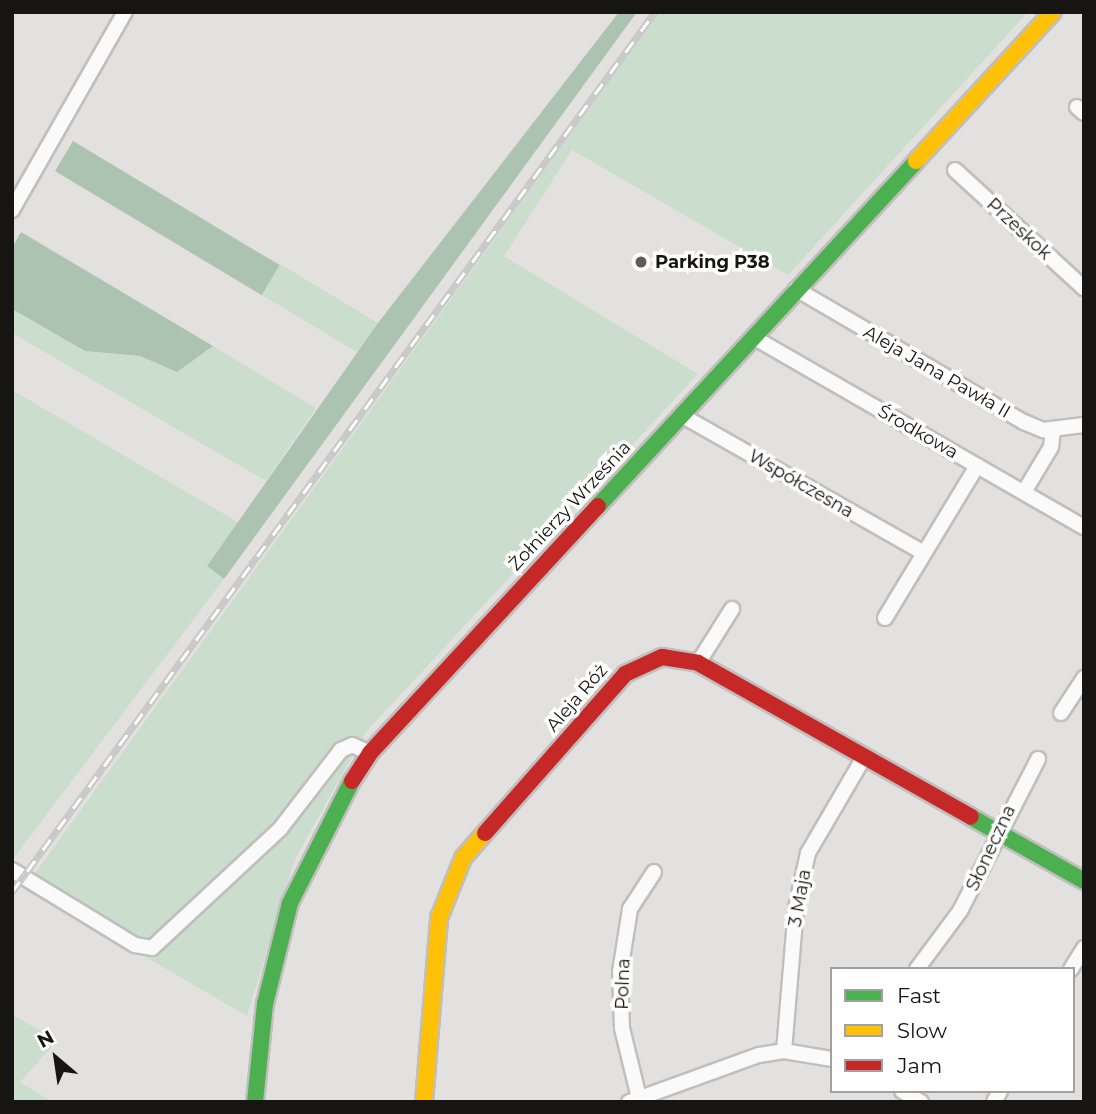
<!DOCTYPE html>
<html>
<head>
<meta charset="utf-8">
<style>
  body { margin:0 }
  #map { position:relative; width:1096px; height:1114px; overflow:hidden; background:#e3e1df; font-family:Montserrat,sans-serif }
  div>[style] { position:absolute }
  .green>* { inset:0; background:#cbdece; transform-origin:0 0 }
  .forest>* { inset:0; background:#adc3b2; transform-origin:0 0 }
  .roads { filter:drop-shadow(2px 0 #c0bfbd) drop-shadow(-2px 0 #c0bfbd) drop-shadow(0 2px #c0bfbd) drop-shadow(0 -2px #c0bfbd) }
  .street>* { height:14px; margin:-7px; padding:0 7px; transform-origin:7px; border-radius:7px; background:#fbfafa }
  .fast>* { height:16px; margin:-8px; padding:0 8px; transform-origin:8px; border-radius:8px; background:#4caf50 }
  .slow>* { height:16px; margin:-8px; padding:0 8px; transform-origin:8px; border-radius:8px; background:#ffc107 }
  .jam>* { height:16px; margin:-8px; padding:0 8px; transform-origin:8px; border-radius:8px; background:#c62828 }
  .rail>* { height:7px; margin-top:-3.5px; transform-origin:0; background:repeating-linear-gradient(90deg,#fff 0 13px,#c9c8c8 0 26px); box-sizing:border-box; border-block:2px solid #c9c8c8 }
  .dots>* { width:19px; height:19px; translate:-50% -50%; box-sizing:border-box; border:4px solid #fff; border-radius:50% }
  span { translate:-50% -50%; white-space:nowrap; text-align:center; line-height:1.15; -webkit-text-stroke:7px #fff; paint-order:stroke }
  .street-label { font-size:18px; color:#161514 }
  .poi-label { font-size:18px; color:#161514; font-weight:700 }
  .left { translate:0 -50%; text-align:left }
  .frame { position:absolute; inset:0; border:14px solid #161514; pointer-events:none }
  .legend { position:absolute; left:830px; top:967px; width:245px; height:126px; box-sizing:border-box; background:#fff; border:2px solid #a2a1a1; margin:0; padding:9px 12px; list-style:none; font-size:21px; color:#161514 }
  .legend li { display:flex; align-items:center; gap:14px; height:35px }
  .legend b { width:35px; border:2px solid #a2a1a1 }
  .north { position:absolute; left:21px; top:1023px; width:70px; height:70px; -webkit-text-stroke:5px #fff; paint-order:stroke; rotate:331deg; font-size:19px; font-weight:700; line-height:28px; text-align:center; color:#161514 }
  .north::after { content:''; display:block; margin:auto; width:24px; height:32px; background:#161514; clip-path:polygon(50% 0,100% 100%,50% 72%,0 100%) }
</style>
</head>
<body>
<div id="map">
  <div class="green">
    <i style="clip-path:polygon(659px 12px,1028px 12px,788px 275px,572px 150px,504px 256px,698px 374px,366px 732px,295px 859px,247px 1016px,25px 887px)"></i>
    <i style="left:280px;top:264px;width:114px;height:36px;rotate:31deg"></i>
    <i style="clip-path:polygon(12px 309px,85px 351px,140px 356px,177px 372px,213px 346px,316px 408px,266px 481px,12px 333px)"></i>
    <i style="clip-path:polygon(12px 390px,238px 522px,207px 566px,224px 579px,14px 858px)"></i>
    <i style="clip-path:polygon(12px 1014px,57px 1041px,20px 1082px,53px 1102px,12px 1102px)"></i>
  </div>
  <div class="forest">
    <i style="clip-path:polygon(619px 12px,637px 12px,224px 579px,207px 566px,378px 323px)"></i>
    <i style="left:73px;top:141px;width:241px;height:35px;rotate:31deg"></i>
    <i style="clip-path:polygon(21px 232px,213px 346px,177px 372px,140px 356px,85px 351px,12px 309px,12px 248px)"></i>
  </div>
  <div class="roads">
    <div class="street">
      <i style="left:1077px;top:107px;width:9px;rotate:41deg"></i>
      <i style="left:955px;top:170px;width:175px;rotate:42.5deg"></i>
      <i style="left:12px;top:210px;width:228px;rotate:-60.3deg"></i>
      <i style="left:796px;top:289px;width:264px;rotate:30.3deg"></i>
      <i style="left:1024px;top:422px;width:21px;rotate:23deg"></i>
      <i style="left:1043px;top:430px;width:41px;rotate:-7deg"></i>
      <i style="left:753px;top:337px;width:382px;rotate:29.9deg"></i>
      <i style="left:681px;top:415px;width:277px;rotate:29.6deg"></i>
      <i style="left:1024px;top:492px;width:52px;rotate:-59deg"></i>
      <i style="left:1051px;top:447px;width:16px;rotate:-83deg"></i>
      <i style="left:885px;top:618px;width:178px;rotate:-58.8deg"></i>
      <i style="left:698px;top:663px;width:64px;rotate:-57.8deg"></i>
      <i style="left:1061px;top:713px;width:42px;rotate:-56.7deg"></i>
      <i style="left:12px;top:870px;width:144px;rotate:31.4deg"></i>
      <i style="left:135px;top:945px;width:17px;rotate:10deg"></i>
      <i style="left:152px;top:948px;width:175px;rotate:-42.9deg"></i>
      <i style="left:280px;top:829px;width:100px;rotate:-52.3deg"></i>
      <i style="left:341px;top:750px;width:12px;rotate:-24deg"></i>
      <i style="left:352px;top:745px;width:20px;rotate:24deg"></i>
      <i style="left:917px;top:969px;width:72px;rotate:-53.4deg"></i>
      <i style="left:960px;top:911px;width:171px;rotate:-62.8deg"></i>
      <i style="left:1071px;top:969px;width:25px;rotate:-58deg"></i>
      <i style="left:784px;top:1051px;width:144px;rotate:-85.2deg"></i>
      <i style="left:796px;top:908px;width:56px;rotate:-77.7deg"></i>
      <i style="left:808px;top:853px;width:109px;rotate:-59.7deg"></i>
      <i style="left:902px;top:1091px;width:22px;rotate:30deg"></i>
      <i style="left:629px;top:1102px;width:138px;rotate:-19.9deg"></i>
      <i style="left:759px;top:1055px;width:25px;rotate:-9deg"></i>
      <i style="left:784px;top:1051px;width:49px;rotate:9.5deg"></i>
      <i style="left:640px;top:1102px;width:76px;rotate:-103.7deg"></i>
      <i style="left:622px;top:1028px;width:56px;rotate:-92deg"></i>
      <i style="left:620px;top:972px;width:64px;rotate:-81deg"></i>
      <i style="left:630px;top:909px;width:44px;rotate:-57deg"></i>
      <i style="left:994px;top:1102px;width:13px;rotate:-61deg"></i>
    </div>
    <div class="fast">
      <i style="left:598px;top:506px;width:469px;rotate:-47.3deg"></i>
      <i style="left:971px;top:817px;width:130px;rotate:29.5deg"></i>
      <i style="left:255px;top:1102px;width:99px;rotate:-84.2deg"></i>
      <i style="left:265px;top:1004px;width:104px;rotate:-76.1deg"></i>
      <i style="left:290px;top:903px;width:137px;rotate:-63.1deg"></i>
    </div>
    <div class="slow">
      <i style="left:916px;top:161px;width:202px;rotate:-47.4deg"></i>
      <i style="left:424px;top:1102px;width:185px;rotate:-85.3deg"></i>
      <i style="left:439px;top:918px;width:65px;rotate:-68.2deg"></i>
      <i style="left:463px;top:858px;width:33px;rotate:-49deg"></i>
    </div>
    <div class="jam">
      <i style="left:352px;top:781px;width:33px;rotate:-57deg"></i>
      <i style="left:370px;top:753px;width:336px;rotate:-47.3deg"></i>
      <i style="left:485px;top:833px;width:212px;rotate:-48.6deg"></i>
      <i style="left:625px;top:674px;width:41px;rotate:-24.7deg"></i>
      <i style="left:662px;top:657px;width:36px;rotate:9deg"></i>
      <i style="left:698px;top:663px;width:313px;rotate:29.4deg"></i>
    </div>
  </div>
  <div class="rail">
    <i style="left:12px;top:892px;width:1090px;rotate:-53.85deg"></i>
  </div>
  <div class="dots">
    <i style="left:641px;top:262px;background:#5e5c5b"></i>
  </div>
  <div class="street-label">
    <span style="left:1019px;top:229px;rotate:43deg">Przeskok</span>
    <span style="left:937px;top:372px;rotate:30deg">Aleja Jana Pawła II</span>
    <span style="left:918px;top:432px;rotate:30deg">Środkowa</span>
    <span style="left:801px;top:484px;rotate:30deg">Współczesna</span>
    <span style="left:570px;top:506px;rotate:-47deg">Żołnierzy Września</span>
    <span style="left:577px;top:698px;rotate:-49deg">Aleja Róż</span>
    <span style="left:991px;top:848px;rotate:-65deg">Słoneczna</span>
    <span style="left:800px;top:898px;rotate:-80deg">3 Maja</span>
    <span style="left:623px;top:984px;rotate:-88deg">Polna</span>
  </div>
  <div class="poi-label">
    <span class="left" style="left:655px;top:262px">Parking P38</span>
  </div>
  <div class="frame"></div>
  <ul class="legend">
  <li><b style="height:9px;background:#4caf50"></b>Fast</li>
  <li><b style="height:9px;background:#ffc107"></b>Slow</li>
  <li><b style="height:9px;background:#c62828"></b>Jam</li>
  </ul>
  <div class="north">N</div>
</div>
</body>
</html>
